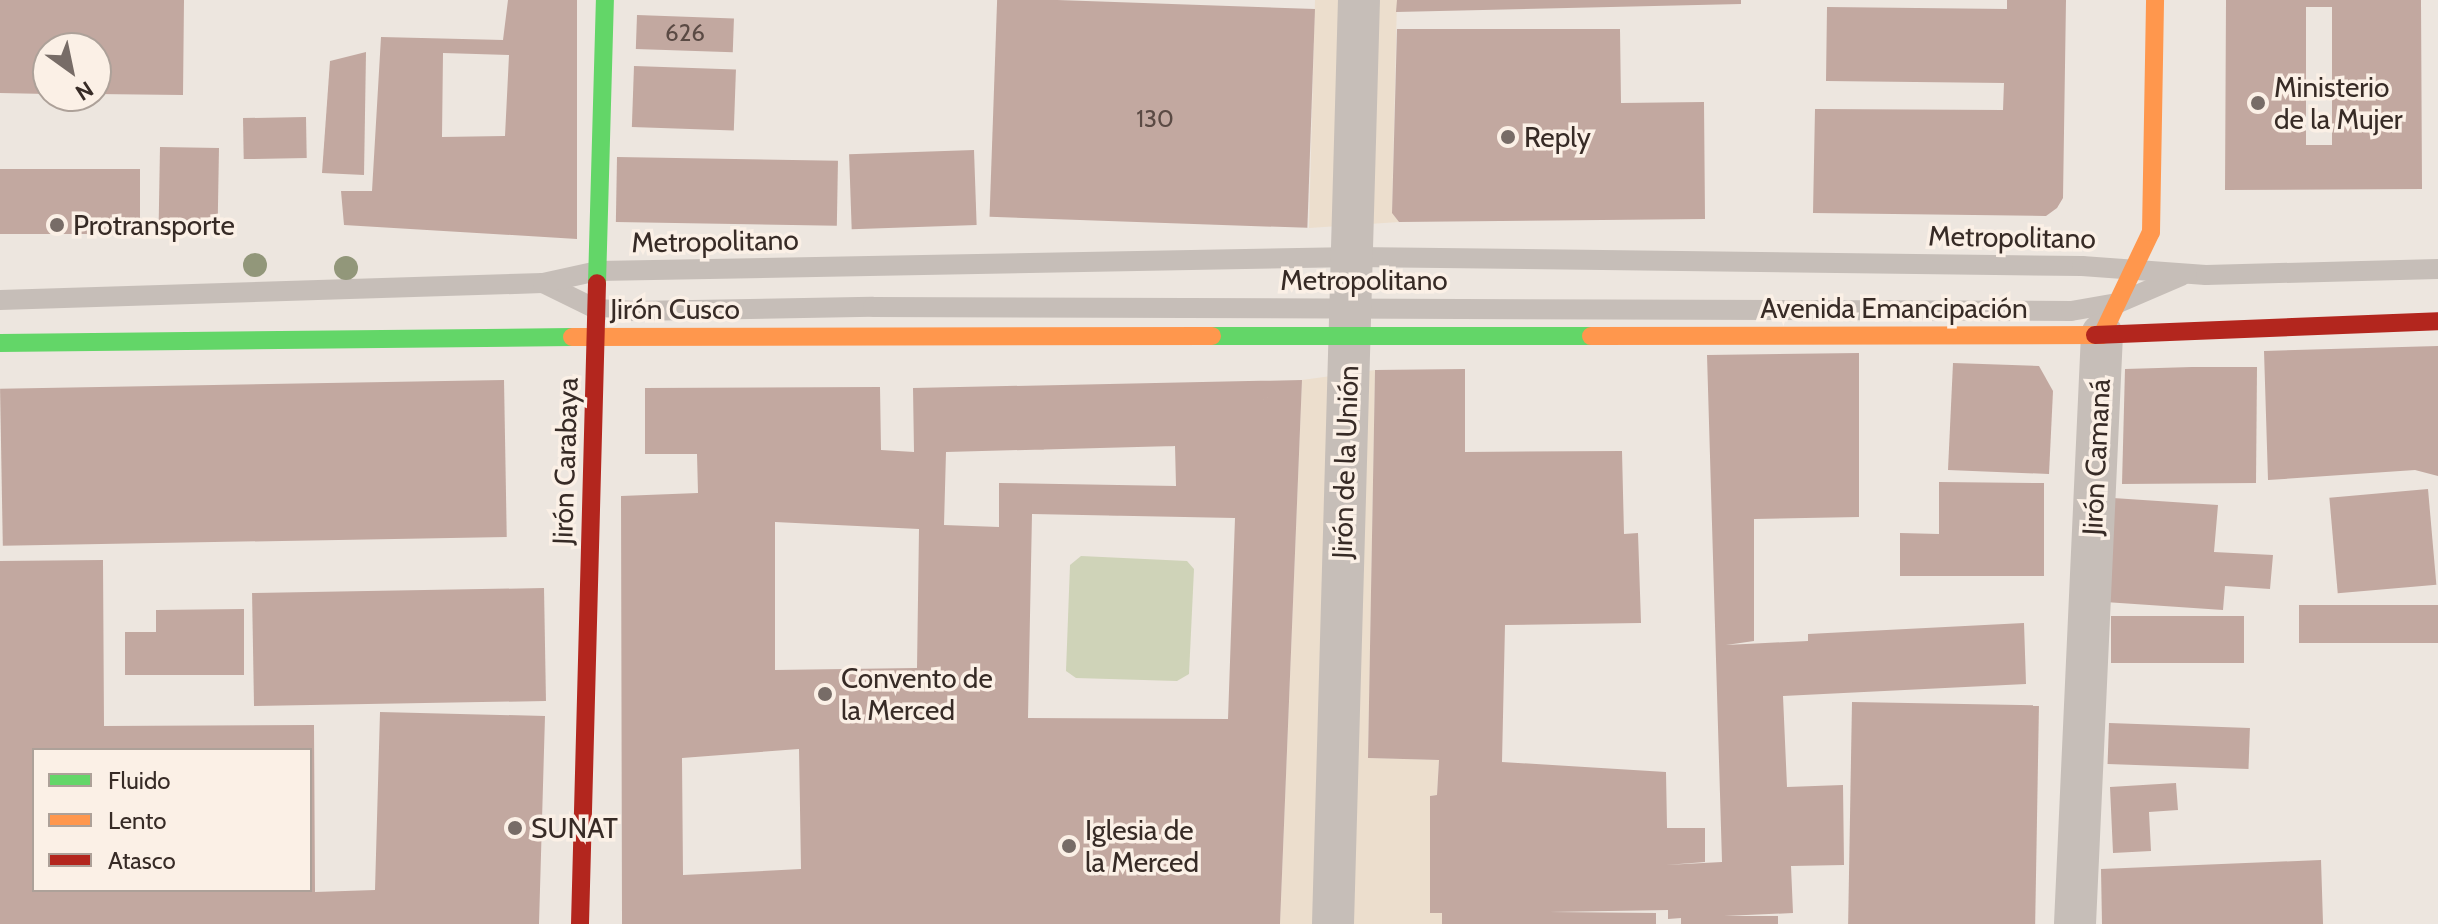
<!DOCTYPE html>
<html>
<head>
<meta charset="utf-8">
<style>
  body { margin:0 }
  #map { position:relative; width:2438px; height:924px; overflow:hidden; background:#ede6df; font-family:Cabin,sans-serif }
  div>[style] { position:absolute }
  .green>* { inset:0; background:#cfd3b8 }
  .plaza>* { inset:0; background:#ecdecd }
  .building>* { inset:0; background:#c2a8a0; transform-origin:0 0 }
  .lane>* { height:20px; margin:-10px; padding:0 10px; transform-origin:10px; border-radius:10px; background:#c6beb8 }
  .street>* { height:42px; margin:-21px; padding:0 21px; transform-origin:21px; border-radius:21px; background:#c6beb8 }
  .fast>* { height:18px; margin:-9px; padding:0 9px; transform-origin:9px; border-radius:9px; background:#63d668 }
  .slow>* { height:18px; margin:-9px; padding:0 9px; transform-origin:9px; border-radius:9px; background:#ff974d }
  .jam>* { height:18px; margin:-9px; padding:0 9px; transform-origin:9px; border-radius:9px; background:#b3261e }
  .trees>* { width:24px; height:24px; margin:-12px; border-radius:50%; background:#92977a }
  .dots>* { width:22px; height:22px; translate:-50% -50%; box-sizing:border-box; border:4px solid #fbf0e6; border-radius:50% }
  span { translate:-50% -50%; white-space:nowrap; text-align:center; line-height:1.15; -webkit-text-stroke:7px #fbf0e6; paint-order:stroke }
  .number-label { font-size:24px; color:#5a4a44 }
  .number-label span { -webkit-text-stroke-width:0 }
  .poi-label { font-size:28px; color:#372b26 }
  .left { translate:0 -50%; text-align:left }
  .street-label { font-size:28px; color:#372b26 }
  .legend { position:absolute; left:32px; top:748px; width:280px; height:144px; box-sizing:border-box; background:#fbf0e6; border:2px solid #ada199; margin:0; padding:10px 14px; list-style:none; font-size:24px; color:#372b26 }
  .legend li { display:flex; align-items:center; gap:16px; height:40px }
  .legend b { width:40px; border:2px solid #ada199 }
  .north { position:absolute; left:32px; top:32px; width:80px; height:80px; box-sizing:border-box; background:#fbf0e6; border:2px solid #ada199; border-radius:50%; rotate:147deg; font-size:22px; font-weight:700; line-height:32px; text-align:center; color:#372b26 }
  .north::after { content:''; display:block; margin:auto; width:28px; height:36px; background:#776c67; clip-path:polygon(50% 0,100% 100%,50% 72%,0 100%) }
</style>
</head>
<body>
<div id="map">
  <div class="green">
    <i style="clip-path:polygon(1081px 556px,1187px 561px,1194px 569px,1189px 674px,1177px 681px,1076px 678px,1066px 671px,1070px 565px)"></i>
  </div>
  <div class="plaza">
    <i style="clip-path:polygon(1315px 0,1397px 0,1392px 212px,1399px 222px,1309px 228px)"></i>
    <i style="clip-path:polygon(1375px 370px,1368px 758px,1439px 760px,1437px 795px,1430px 796px,1430px 912px,1442px 913px,1442px 924px,1280px 924px,1302px 380px)"></i>
  </div>
  <div class="building">
    <i style="clip-path:polygon(0 0,184px 0,183px 95px,96px 94px,96px 48px,48px 48px,48px 94px,0 93px)"></i>
    <i style="clip-path:polygon(evenodd,508px 0,577px 0,577px 239px,344px 225px,341px 191px,372px 191px,381px 37px,503px 40px,508px 0,443px 53px,509px 55px,505px 136px,442px 137px,443px 53px)"></i>
    <i style="clip-path:polygon(1397px 0,1741px 0,1741px 4px,1396px 12px)"></i>
    <i style="clip-path:polygon(2007px 0,2066px 0,2063px 198px,2057px 208px,2046px 216px,1813px 213px,1815px 109px,2003px 110px,2004px 83px,1826px 81px,1827px 7px,2007px 9px)"></i>
    <i style="clip-path:polygon(evenodd,2226px 0,2421px 0,2422px 189px,2225px 190px,2226px 0,2306px 7px,2332px 7px,2332px 145px,2306px 145px,2306px 7px)"></i>
    <i style="left:1315px;top:9px;width:219px;height:318px;rotate:92deg"></i>
    <i style="left:637px;top:15px;width:97px;height:34px;rotate:2deg"></i>
    <i style="clip-path:polygon(1397px 29px,1620px 29px,1621px 103px,1704px 102px,1705px 219px,1399px 222px,1392px 213px)"></i>
    <i style="clip-path:polygon(366px 52px,364px 175px,322px 173px,330px 61px)"></i>
    <i style="left:634px;top:66px;width:102px;height:61px;rotate:2deg"></i>
    <i style="left:306px;top:117px;width:41px;height:63px;rotate:89deg"></i>
    <i style="left:160px;top:147px;width:59px;height:76px;rotate:1deg"></i>
    <i style="left:974px;top:150px;width:75px;height:125px;rotate:88deg"></i>
    <i style="left:617px;top:157px;width:221px;height:65px;rotate:1deg"></i>
    <i style="left:0;top:169px;width:140px;height:65px"></i>
    <i style="clip-path:polygon(2438px 346px,2438px 476px,2415px 470px,2268px 480px,2264px 351px)"></i>
    <i style="clip-path:polygon(1859px 353px,1859px 517px,1754px 519px,1754px 641px,1726px 645px,1808px 641px,1808px 634px,2024px 623px,2026px 684px,1783px 696px,1787px 787px,1843px 785px,1844px 865px,1791px 866px,1793px 913px,1724px 916px,1778px 916px,1778px 924px,1681px 924px,1681px 918px,1668px 919px,1668px 910px,1549px 912px,1656px 913px,1656px 924px,1442px 924px,1442px 913px,1430px 913px,1430px 796px,1437px 795px,1439px 760px,1368px 758px,1375px 370px,1465px 369px,1465px 452px,1622px 451px,1624px 534px,1638px 533px,1641px 623px,1505px 625px,1502px 762px,1666px 772px,1667px 828px,1705px 828px,1705px 862px,1666px 865px,1722px 862px,1707px 355px)"></i>
    <i style="clip-path:polygon(1953px 363px,2039px 366px,2053px 391px,2049px 474px,1948px 470px)"></i>
    <i style="clip-path:polygon(2192px 367px,2257px 367px,2256px 483px,2122px 484px,2125px 369px)"></i>
    <i style="left:504px;top:380px;width:157px;height:504px;rotate:89deg"></i>
    <i style="clip-path:polygon(evenodd,1302px 380px,1280px 924px,622px 924px,621px 496px,698px 493px,697px 454px,645px 454px,645px 388px,880px 387px,881px 450px,914px 452px,913px 388px,1302px 380px,1175px 446px,1176px 486px,999px 483px,999px 527px,944px 525px,946px 452px,1175px 446px,1302px 380px,1032px 514px,1235px 518px,1228px 719px,1028px 718px,1032px 514px,1302px 380px,775px 522px,919px 529px,917px 668px,775px 670px,775px 522px,1302px 380px,799px 749px,801px 869px,683px 875px,682px 758px,799px 749px)"></i>
    <i style="clip-path:polygon(1939px 482px,2044px 483px,2044px 576px,1900px 576px,1900px 533px,1939px 534px)"></i>
    <i style="left:2428px;top:489px;width:96px;height:99px;rotate:85deg"></i>
    <i style="clip-path:polygon(2113px 498px,2218px 505px,2214px 552px,2273px 555px,2270px 589px,2225px 586px,2223px 610px,2105px 602px)"></i>
    <i style="clip-path:polygon(evenodd,103px 560px,104px 726px,314px 725px,315px 892px,375px 890px,380px 712px,545px 716px,539px 924px,0 924px,0 561px,103px 560px,34px 750px,310px 750px,310px 890px,34px 890px,34px 750px)"></i>
    <i style="left:544px;top:588px;width:113px;height:292px;rotate:89deg"></i>
    <i style="left:2438px;top:605px;width:38px;height:139px;rotate:90deg"></i>
    <i style="clip-path:polygon(244px 609px,244px 675px,125px 675px,125px 632px,156px 632px,156px 610px)"></i>
    <i style="left:2111px;top:616px;width:133px;height:47px"></i>
    <i style="left:1852px;top:702px;width:187px;height:222px;rotate:1deg"></i>
    <i style="left:2109px;top:723px;width:141px;height:41px;rotate:2deg"></i>
    <i style="clip-path:polygon(2176px 783px,2178px 810px,2149px 812px,2151px 851px,2113px 853px,2110px 787px)"></i>
    <i style="clip-path:polygon(2321px 860px,2323px 924px,2102px 924px,2101px 869px)"></i>
  </div>
  <div class="lane">
    <i style="left:543px;top:283px;width:59px;rotate:26.1deg"></i>
    <i style="left:596px;top:309px;width:40px;rotate:2.9deg"></i>
    <i style="left:636px;top:311px;width:237px;rotate:-1deg"></i>
    <i style="left:873px;top:307px;width:1198px;rotate:0.19deg"></i>
    <i style="left:2071px;top:311px;width:48px;rotate:-9.7deg"></i>
    <i style="left:2118px;top:303px;width:69px;rotate:-23.2deg"></i>
    <i style="left:0;top:300px;width:543px;rotate:-1.79deg"></i>
    <i style="left:543px;top:283px;width:56px;rotate:-12.3deg"></i>
    <i style="left:598px;top:271px;width:757px;rotate:-1.06deg"></i>
    <i style="left:1355px;top:257px;width:727px;rotate:0.71deg"></i>
    <i style="left:2082px;top:266px;width:124px;rotate:4.2deg"></i>
    <i style="left:2206px;top:275px;width:232px;rotate:-1.5deg"></i>
  </div>
  <div class="street">
    <i style="left:1333px;top:924px;width:924px;rotate:-88.39deg"></i>
    <i style="left:2075px;top:924px;width:590px;rotate:-87.38deg"></i>
  </div>
  <div class="fast">
    <i style="left:597px;top:283px;width:283px;rotate:-88.4deg"></i>
    <i style="left:1212px;top:336px;width:379px"></i>
    <i style="left:0;top:343px;width:572px;rotate:-0.6deg"></i>
  </div>
  <div class="slow">
    <i style="left:2102px;top:335px;width:114px;rotate:-64.6deg"></i>
    <i style="left:2151px;top:232px;width:232px;rotate:-89deg"></i>
    <i style="left:1591px;top:336px;width:504px;rotate:-0.11deg"></i>
    <i style="left:572px;top:337px;width:640px;rotate:-0.09deg"></i>
  </div>
  <div class="jam">
    <i style="left:2095px;top:335px;width:343px;rotate:-2.3deg"></i>
    <i style="left:580px;top:924px;width:641px;rotate:-88.48deg"></i>
  </div>
  <div class="trees">
    <i style="left:255px;top:265px"></i>
    <i style="left:346px;top:268px"></i>
  </div>
  <div class="dots">
    <i style="left:2258px;top:103px;background:#776c67"></i>
    <i style="left:1508px;top:137px;background:#776c67"></i>
    <i style="left:57px;top:225px;background:#776c67"></i>
    <i style="left:825px;top:694px;background:#776c67"></i>
    <i style="left:515px;top:828px;background:#776c67"></i>
    <i style="left:1069px;top:846px;background:#776c67"></i>
  </div>
  <div class="number-label">
    <span style="left:685px;top:33px">626</span>
    <span style="left:1155px;top:119px">130</span>
  </div>
  <div class="poi-label">
    <span class="left" style="left:2274px;top:103px">Ministerio<br>de la Mujer</span>
    <span class="left" style="left:1524px;top:137px">Reply</span>
    <span class="left" style="left:73px;top:225px">Protransporte</span>
    <span class="left" style="left:841px;top:694px">Convento de<br>la Merced</span>
    <span class="left" style="left:531px;top:828px">SUNAT</span>
    <span class="left" style="left:1085px;top:846px">Iglesia de<br>la Merced</span>
  </div>
  <div class="street-label">
    <span style="left:2012px;top:237px;rotate:1deg">Metropolitano</span>
    <span style="left:715px;top:241px;rotate:-1deg">Metropolitano</span>
    <span style="left:1364px;top:280px">Metropolitano</span>
    <span style="left:1894px;top:308px">Avenida Emancipación</span>
    <span style="left:675px;top:309px">Jirón Cusco</span>
    <span style="left:2096px;top:457px;rotate:-87deg">Jirón Camaná</span>
    <span style="left:565px;top:461px;rotate:-88deg">Jirón Carabaya</span>
    <span style="left:1345px;top:462px;rotate:-88deg">Jirón de la Unión</span>
  </div>
  <ul class="legend">
  <li><b style="height:10px;background:#63d668"></b>Fluido</li>
  <li><b style="height:10px;background:#ff974d"></b>Lento</li>
  <li><b style="height:10px;background:#b3261e"></b>Atasco</li>
  </ul>
  <div class="north">N</div>
</div>
</body>
</html>
